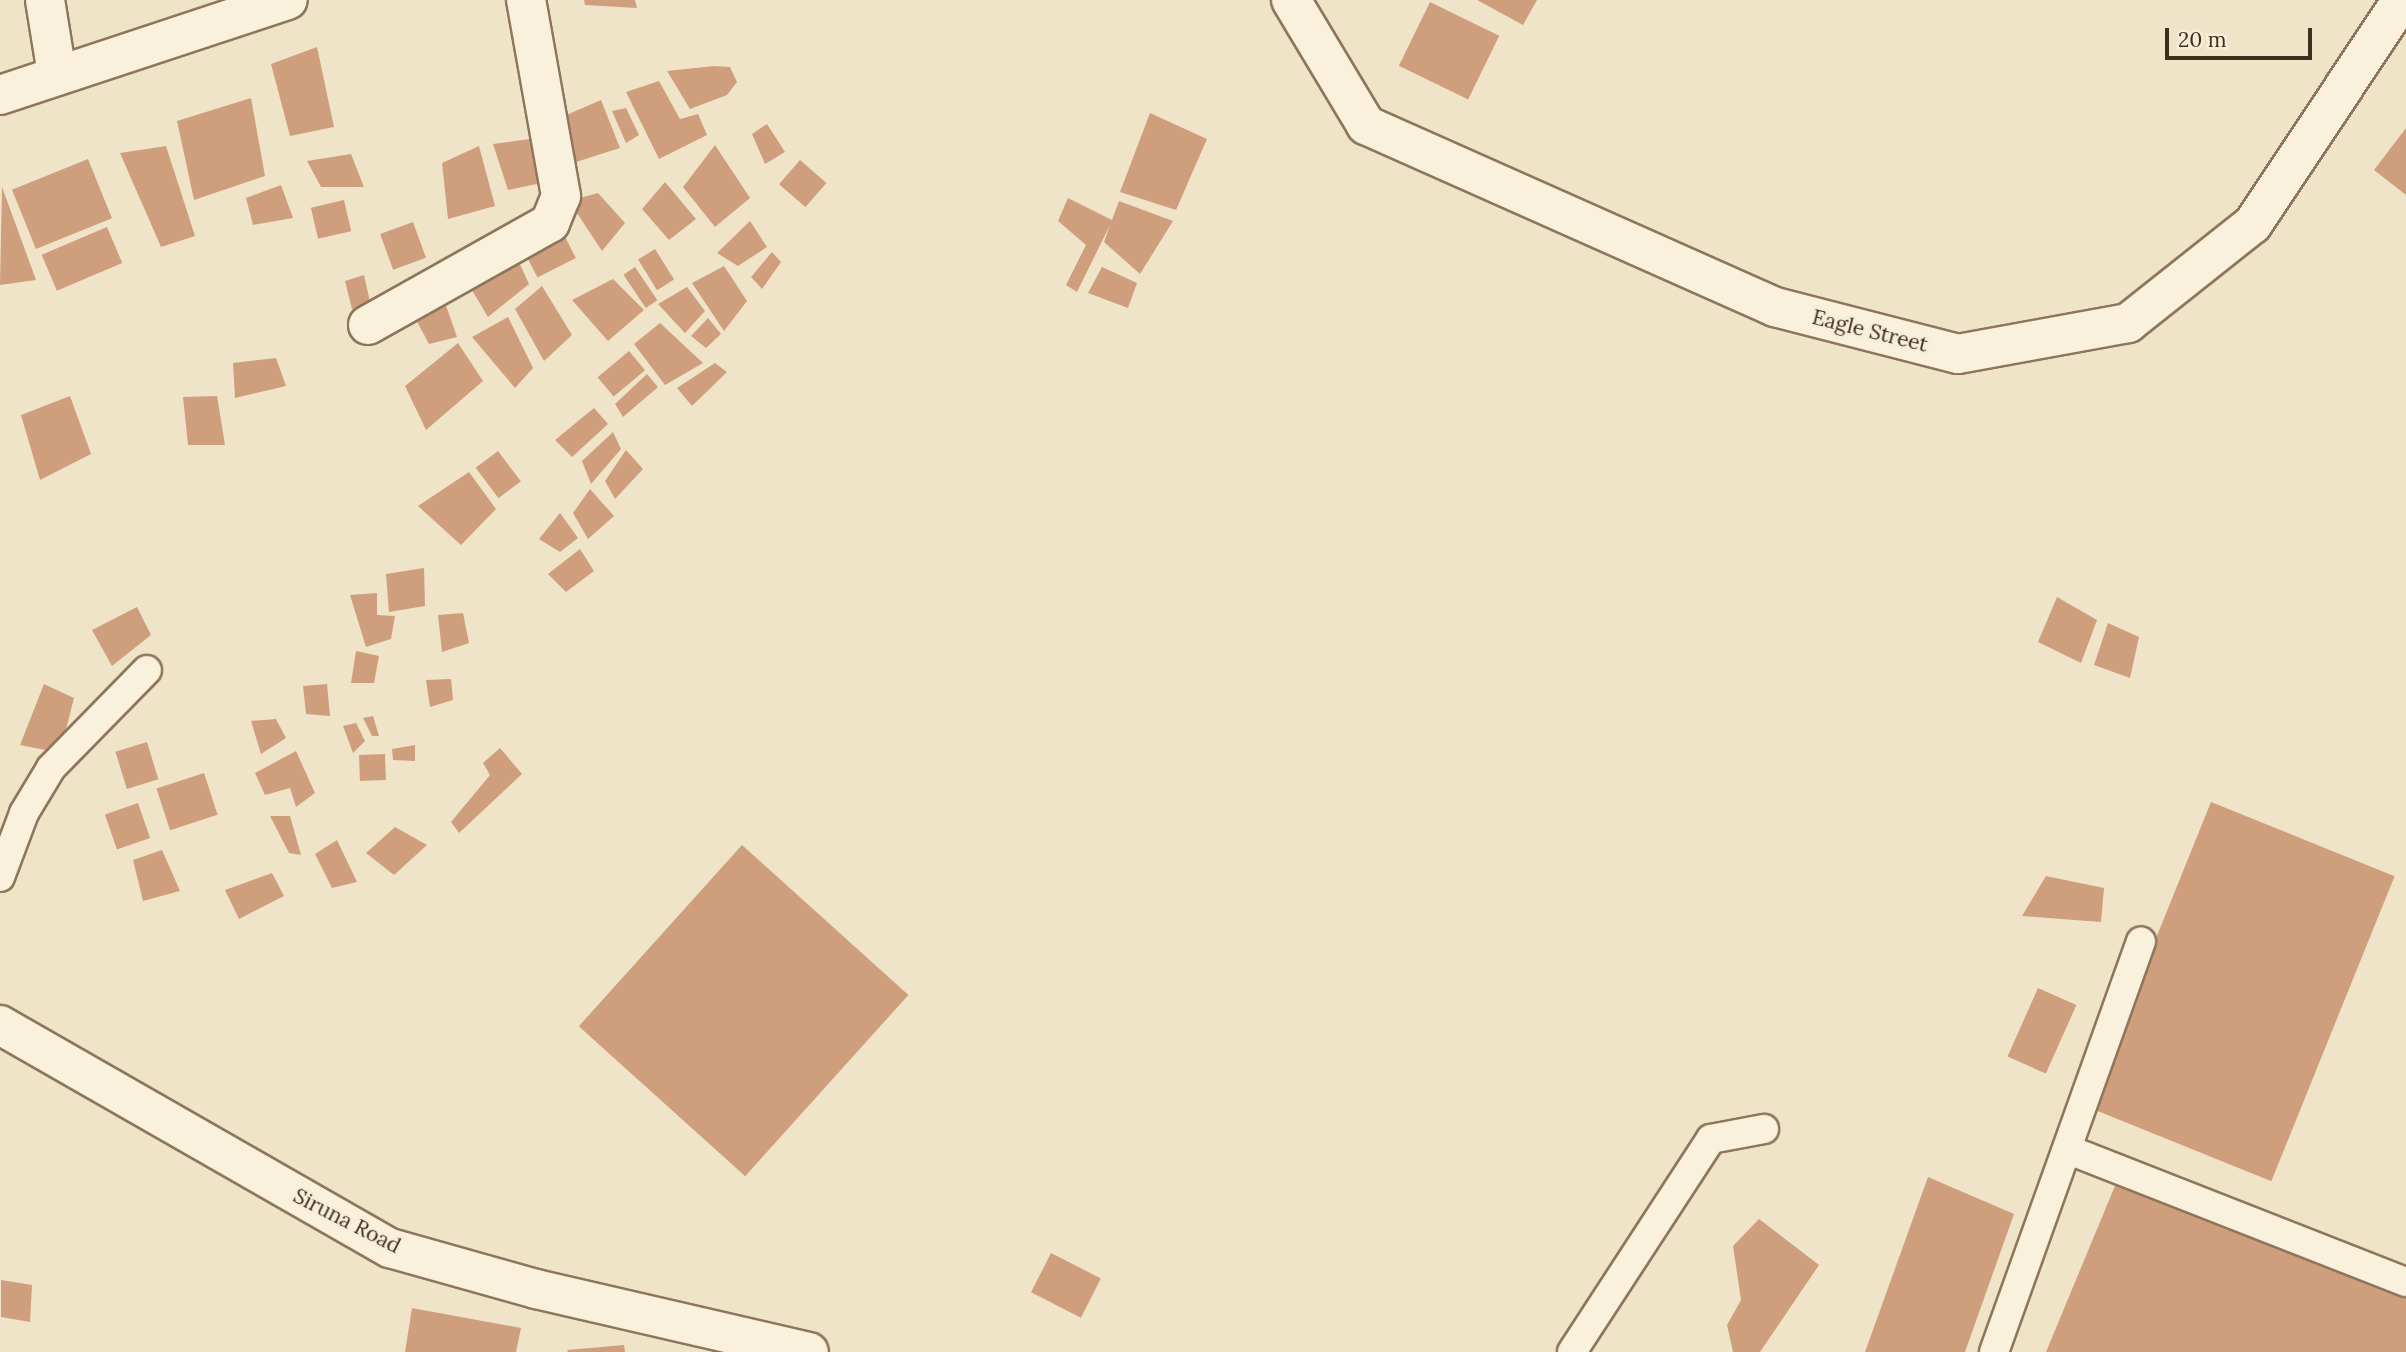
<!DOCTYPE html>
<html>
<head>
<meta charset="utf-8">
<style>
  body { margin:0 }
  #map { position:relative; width:2406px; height:1352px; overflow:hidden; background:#f0e4c8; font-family:Lora,serif }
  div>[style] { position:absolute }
  .building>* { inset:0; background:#cf9f7d; transform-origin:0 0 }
  .roads { filter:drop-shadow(2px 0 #8d765c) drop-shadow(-2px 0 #8d765c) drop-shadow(0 2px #8d765c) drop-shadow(0 -2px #8d765c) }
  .lane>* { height:28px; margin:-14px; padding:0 14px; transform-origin:14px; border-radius:14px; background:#faf1dc }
  .street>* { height:38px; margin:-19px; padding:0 19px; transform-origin:19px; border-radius:19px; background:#faf1dc }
  .secondary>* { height:38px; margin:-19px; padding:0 19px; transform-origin:19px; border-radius:19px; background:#faf1dc }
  span { translate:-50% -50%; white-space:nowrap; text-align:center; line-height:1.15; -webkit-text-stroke:6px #f7eed8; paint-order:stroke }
  .street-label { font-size:21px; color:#3d2e20 }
  .scale { position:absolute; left:2165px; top:28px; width:147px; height:32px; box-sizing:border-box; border:4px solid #3d2e20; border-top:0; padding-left:9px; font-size:21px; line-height:24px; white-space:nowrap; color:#3d2e20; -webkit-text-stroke:5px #f7eed8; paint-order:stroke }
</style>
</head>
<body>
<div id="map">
  <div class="building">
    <i style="clip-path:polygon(584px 0,635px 0,637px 8px,585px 5px)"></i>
    <i style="clip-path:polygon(1477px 0,1537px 0,1523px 25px)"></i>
    <i style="left:1430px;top:2px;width:77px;height:71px;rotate:26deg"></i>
    <i style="clip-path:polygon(317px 47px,334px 127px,290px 136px,271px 64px)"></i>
    <i style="clip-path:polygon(714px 66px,730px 67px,737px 82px,727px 95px,690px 109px,667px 71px)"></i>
    <i style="clip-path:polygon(659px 81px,680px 119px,698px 114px,707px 135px,659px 159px,626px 92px)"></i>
    <i style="clip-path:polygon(251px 98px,265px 176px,194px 200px,177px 121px)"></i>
    <i style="clip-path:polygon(601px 100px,620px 148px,576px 162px,564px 116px)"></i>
    <i style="clip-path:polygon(626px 108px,639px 135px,626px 143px,612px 111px)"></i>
    <i style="clip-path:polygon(1150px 113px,1207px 139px,1176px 210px,1120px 192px)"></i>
    <i style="clip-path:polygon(767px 124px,785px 152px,765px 164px,752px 134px)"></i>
    <i style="clip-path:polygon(2406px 128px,2406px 195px,2374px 170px)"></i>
    <i style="clip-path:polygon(537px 138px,547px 182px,508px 190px,493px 144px)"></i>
    <i style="clip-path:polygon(715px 145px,750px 198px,715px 227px,683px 187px)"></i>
    <i style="clip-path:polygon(166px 146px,195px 236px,161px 247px,120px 153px)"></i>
    <i style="clip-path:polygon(479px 146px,495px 206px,448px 219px,442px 163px)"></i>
    <i style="clip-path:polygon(351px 154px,364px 187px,321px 187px,307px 161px)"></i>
    <i style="left:88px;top:159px;width:64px;height:82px;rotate:68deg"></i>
    <i style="left:800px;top:160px;width:35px;height:32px;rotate:41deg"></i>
    <i style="clip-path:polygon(665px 182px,696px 219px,669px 240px,642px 209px)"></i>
    <i style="clip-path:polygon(281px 185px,293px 218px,253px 225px,246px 198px)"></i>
    <i style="clip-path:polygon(2px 187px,36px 280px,0 285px)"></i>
    <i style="clip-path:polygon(598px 193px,625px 223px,602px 251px,569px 201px)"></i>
    <i style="clip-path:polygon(1068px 198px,1112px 220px,1119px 201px,1173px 221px,1140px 274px,1104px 242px,1110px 225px,1077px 292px,1066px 285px,1086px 245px,1058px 221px)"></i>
    <i style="left:344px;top:200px;width:32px;height:34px;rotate:77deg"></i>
    <i style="clip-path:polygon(750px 221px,767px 247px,738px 266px,717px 253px)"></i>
    <i style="left:413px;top:222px;width:38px;height:35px;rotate:70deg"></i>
    <i style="left:559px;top:225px;width:37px;height:43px;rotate:63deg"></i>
    <i style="left:107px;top:227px;width:39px;height:71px;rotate:67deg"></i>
    <i style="clip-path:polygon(513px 249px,529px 284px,488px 317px,461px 272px)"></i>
    <i style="left:655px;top:249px;width:36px;height:20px;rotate:58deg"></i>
    <i style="clip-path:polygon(772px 252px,781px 262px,762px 289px,751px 277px)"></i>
    <i style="clip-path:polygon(724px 266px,747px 301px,724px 331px,692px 283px)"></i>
    <i style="left:635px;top:267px;width:40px;height:14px;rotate:56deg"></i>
    <i style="clip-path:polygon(1102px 267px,1137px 283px,1128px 308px,1088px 293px)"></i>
    <i style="clip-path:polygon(364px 275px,370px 302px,352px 309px,345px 281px)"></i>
    <i style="clip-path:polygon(613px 279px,644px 310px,608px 341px,572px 300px)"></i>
    <i style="clip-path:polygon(542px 286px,572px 335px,544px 361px,515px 309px)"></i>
    <i style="clip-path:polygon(687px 287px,705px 311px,685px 333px,658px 304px)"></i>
    <i style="clip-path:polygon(442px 294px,457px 337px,429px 344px,413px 314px)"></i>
    <i style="clip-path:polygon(508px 317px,533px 368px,515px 388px,472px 337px)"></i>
    <i style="clip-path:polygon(708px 318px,721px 334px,706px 348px,691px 336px)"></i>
    <i style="clip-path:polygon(660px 323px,703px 363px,665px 385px,634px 344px)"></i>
    <i style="clip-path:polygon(458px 343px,483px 381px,426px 430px,405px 386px)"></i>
    <i style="left:629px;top:351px;width:25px;height:41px;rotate:50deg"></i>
    <i style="clip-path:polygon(276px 358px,286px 386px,235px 398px,233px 363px)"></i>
    <i style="clip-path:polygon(715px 363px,727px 372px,692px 406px,677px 388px)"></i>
    <i style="clip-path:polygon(647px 374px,658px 387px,623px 417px,615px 404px)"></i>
    <i style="clip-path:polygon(70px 396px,91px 454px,40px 480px,21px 415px)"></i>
    <i style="clip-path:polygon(217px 396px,225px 445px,188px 445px,183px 397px)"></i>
    <i style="clip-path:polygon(594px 408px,608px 424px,572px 457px,555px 440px)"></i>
    <i style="clip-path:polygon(613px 432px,621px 449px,591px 484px,582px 461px)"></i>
    <i style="clip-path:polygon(626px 450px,643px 469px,615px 499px,605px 481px)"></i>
    <i style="left:498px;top:451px;width:38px;height:28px;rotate:53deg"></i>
    <i style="clip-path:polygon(469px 472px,496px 509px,461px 545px,418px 506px)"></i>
    <i style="clip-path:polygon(590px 489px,614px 516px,588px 539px,573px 513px)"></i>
    <i style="clip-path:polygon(560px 513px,578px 538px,560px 552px,539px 539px)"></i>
    <i style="clip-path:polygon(580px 549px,594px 571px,566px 592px,548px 574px)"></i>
    <i style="clip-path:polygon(424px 568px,425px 606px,389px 612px,386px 574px)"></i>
    <i style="clip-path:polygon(377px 593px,377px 615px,395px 616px,391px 639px,366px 647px,350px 595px)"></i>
    <i style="clip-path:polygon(2057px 597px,2097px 620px,2081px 663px,2038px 642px)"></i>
    <i style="clip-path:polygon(137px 607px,151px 635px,112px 666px,92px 630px)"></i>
    <i style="clip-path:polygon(463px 613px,469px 643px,442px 652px,438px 615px)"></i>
    <i style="clip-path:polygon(2108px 623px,2139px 637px,2130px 678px,2094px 665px)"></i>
    <i style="clip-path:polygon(356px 651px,379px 656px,374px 683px,351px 683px)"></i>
    <i style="clip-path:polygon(451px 679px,453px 700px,430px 707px,426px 680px)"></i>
    <i style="clip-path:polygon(44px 684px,74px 698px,60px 753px,20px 745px)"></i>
    <i style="clip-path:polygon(327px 684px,330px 716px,306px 714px,303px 686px)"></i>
    <i style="clip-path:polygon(373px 716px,379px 736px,372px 736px,363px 718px)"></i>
    <i style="clip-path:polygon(276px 719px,286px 738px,261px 754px,251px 721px)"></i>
    <i style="clip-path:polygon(356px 723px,365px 741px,353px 753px,343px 726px)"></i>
    <i style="left:147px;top:742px;width:39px;height:33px;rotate:73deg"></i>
    <i style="clip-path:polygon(415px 745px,415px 761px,393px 760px,392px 749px)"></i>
    <i style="clip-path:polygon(500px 748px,522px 774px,459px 833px,451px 822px,490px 775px,483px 763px)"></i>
    <i style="clip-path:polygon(296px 751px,315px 793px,296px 807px,290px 788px,265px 795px,255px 773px)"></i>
    <i style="left:385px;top:754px;width:26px;height:26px;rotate:88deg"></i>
    <i style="left:204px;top:773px;width:44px;height:50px;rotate:72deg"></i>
    <i style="left:2211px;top:802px;width:198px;height:329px;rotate:22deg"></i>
    <i style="left:138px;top:803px;width:37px;height:35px;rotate:71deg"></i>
    <i style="clip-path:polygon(270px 816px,290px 816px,301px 855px,289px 853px)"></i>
    <i style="clip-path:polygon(395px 827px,427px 845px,394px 875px,366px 853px)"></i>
    <i style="clip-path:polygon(337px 840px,357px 882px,332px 888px,315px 854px)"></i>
    <i style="left:742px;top:845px;width:224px;height:244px;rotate:42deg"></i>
    <i style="clip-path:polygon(162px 850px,180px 891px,143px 901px,133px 860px)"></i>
    <i style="clip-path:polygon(272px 873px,284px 896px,239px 919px,225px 890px)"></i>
    <i style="clip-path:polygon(2046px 876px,2104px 888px,2101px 922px,2022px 916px)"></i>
    <i style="left:2038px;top:988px;width:42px;height:75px;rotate:24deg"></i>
    <i style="clip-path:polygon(1928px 1177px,2014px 1214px,1965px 1352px,1865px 1352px)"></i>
    <i style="clip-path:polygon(2117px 1181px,2406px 1295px,2406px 1352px,2046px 1352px)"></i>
    <i style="clip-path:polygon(1759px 1219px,1819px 1265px,1760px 1352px,1733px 1352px,1727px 1325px,1741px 1300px,1733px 1246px)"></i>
    <i style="left:1051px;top:1253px;width:56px;height:44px;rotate:27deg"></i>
    <i style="clip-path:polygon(1px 1280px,32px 1285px,30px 1322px,1px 1317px)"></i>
    <i style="clip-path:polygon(412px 1308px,521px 1328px,516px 1352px,405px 1352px)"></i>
    <i style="clip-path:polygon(624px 1345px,625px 1352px,568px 1352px,567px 1350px)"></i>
  </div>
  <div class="roads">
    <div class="lane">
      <i style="left:0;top:877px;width:68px;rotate:-69.4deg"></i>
      <i style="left:24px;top:813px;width:52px;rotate:-59deg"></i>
      <i style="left:51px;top:768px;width:137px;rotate:-45.6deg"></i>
      <i style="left:2069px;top:1150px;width:362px;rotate:21.4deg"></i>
      <i style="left:1572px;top:1352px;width:254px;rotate:-56.9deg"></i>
      <i style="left:1711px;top:1139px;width:54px;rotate:-10.7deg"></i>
      <i style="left:1994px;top:1352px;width:436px;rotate:-70.3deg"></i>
    </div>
    <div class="street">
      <i style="left:45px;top:0;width:75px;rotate:80.8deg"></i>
      <i style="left:1291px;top:0;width:146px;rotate:59deg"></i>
      <i style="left:1366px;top:125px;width:448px;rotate:24deg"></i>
      <i style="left:1775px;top:307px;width:189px;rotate:14.4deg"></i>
      <i style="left:1958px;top:354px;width:173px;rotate:-10.3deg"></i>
      <i style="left:2128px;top:323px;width:159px;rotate:-38.4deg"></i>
      <i style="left:2253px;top:224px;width:269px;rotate:-56.4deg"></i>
      <i style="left:0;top:95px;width:303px;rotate:-18.3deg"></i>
      <i style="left:368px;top:325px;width:209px;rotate:-29.3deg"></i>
      <i style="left:550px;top:223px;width:29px;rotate:-68deg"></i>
      <i style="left:561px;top:196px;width:199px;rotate:-100.1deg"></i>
    </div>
    <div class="secondary">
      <i style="left:0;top:1025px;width:449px;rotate:29.8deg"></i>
      <i style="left:390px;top:1248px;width:152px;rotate:15.7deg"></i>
      <i style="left:536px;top:1289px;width:280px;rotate:13deg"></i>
    </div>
  </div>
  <div class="street-label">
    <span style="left:1870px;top:331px;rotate:14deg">Eagle Street</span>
    <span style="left:347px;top:1221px;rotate:27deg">Siruna Road</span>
  </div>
  <div class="scale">20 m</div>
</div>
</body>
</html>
